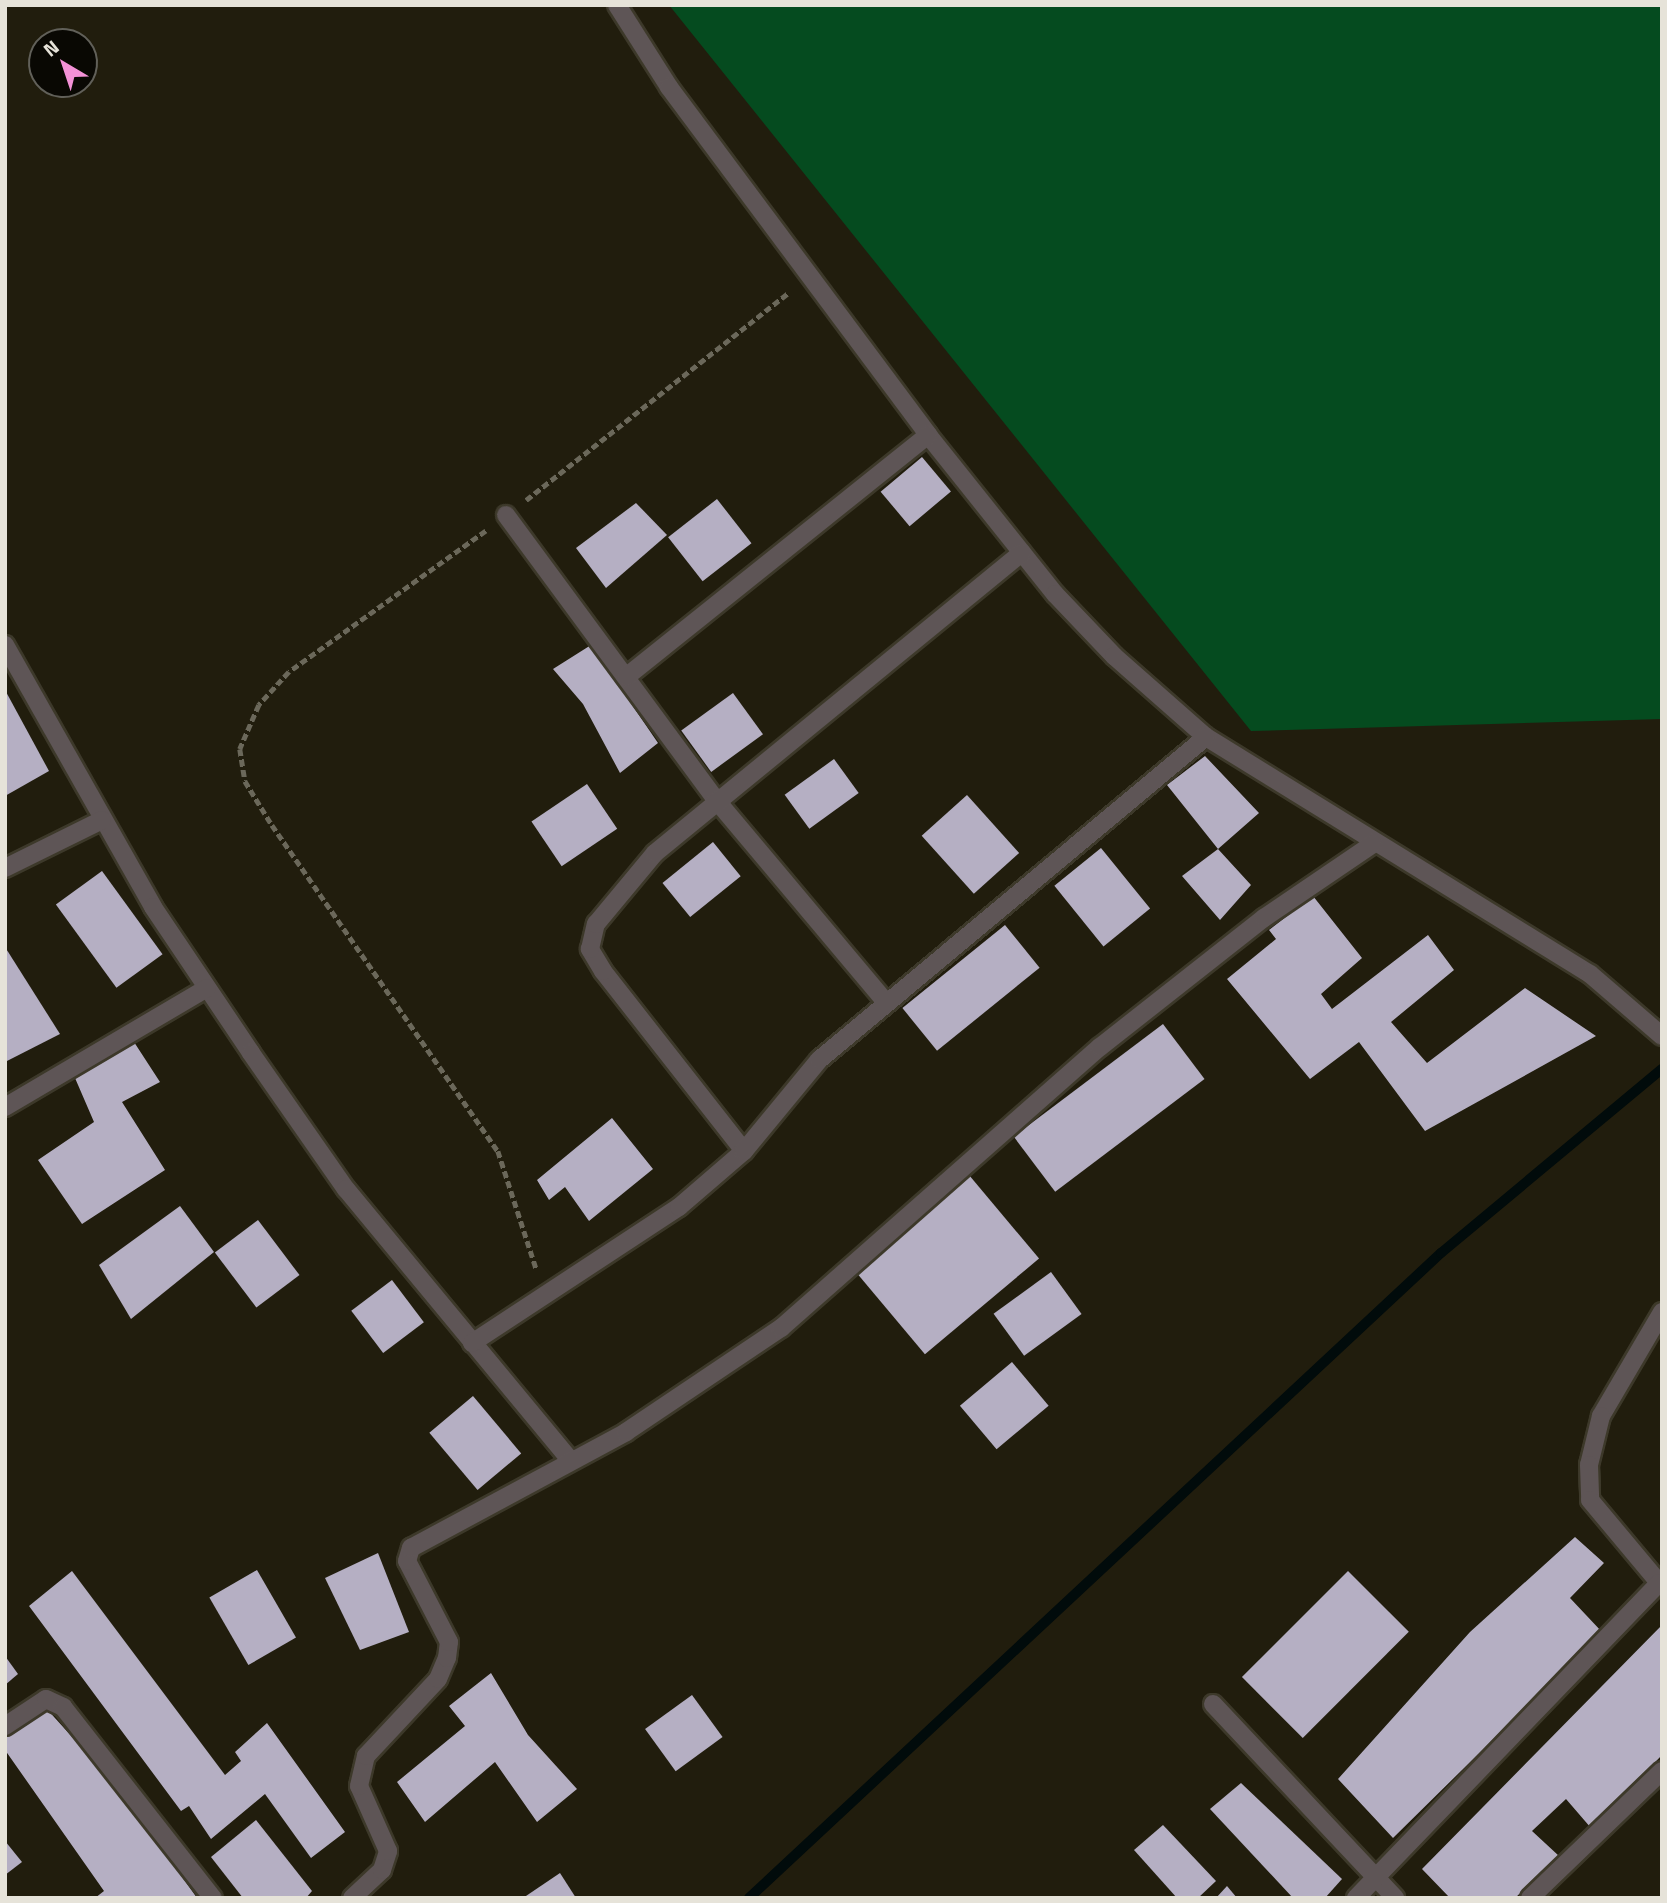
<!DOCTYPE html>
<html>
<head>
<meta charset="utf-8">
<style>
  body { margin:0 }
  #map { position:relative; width:1667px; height:1903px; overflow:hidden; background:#211d0d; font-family:"Titillium Web",sans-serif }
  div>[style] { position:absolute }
  .green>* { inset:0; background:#054b1f }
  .stream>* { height:10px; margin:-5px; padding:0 5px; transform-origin:5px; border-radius:5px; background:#010b0b }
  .building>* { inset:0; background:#b5afc3; transform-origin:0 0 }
  .path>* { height:4.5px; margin-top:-2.25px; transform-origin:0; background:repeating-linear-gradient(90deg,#6b685a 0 7px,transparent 0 10.5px) }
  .roads { filter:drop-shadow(2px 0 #3d392a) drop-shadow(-2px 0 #3d392a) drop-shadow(0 2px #3d392a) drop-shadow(0 -2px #3d392a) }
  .minor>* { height:18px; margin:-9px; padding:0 9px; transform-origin:9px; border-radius:9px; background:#5e5556 }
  span { translate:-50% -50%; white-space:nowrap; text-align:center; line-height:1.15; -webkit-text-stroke:7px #090803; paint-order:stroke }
  .frame { position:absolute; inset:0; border:7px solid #e6e3d9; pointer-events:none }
  .north { position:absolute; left:28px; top:28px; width:70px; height:70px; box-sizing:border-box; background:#090803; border:2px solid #616059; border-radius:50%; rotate:321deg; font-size:19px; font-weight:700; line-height:28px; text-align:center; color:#e6e3d9 }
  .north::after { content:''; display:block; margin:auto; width:24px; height:32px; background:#f391d6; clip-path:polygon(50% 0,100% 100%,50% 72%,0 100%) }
</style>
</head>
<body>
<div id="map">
  <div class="green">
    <i style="clip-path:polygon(669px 5px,1662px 5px,1662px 719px,1251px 731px)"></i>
  </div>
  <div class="stream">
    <i style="left:749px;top:1898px;width:946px;rotate:-42.99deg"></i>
    <i style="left:1441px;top:1253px;width:288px;rotate:-39.8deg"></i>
  </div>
  <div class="building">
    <i style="left:922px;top:457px;width:45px;height:54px;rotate:50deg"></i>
    <i style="left:717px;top:499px;width:56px;height:62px;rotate:52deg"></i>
    <i style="clip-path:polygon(636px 503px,667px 535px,606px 588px,576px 548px)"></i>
    <i style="clip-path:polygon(591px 645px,658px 743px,620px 773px,583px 704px,553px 669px)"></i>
    <i style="clip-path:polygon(5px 690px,49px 771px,5px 796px)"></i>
    <i style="left:733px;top:693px;width:51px;height:64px;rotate:54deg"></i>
    <i style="clip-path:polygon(1205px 756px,1259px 813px,1218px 849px,1251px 885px,1220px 920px,1182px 876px,1218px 849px,1167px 785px)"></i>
    <i style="left:834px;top:759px;width:42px;height:61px;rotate:54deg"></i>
    <i style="left:587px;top:784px;width:54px;height:67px;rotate:56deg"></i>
    <i style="left:967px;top:795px;width:78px;height:61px;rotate:48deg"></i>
    <i style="left:713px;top:842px;width:44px;height:65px;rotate:51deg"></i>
    <i style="left:1101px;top:848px;width:78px;height:60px;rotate:51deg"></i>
    <i style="left:102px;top:871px;width:103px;height:57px;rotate:54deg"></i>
    <i style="clip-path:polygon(1313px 896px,1362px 958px,1321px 994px,1332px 1009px,1428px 935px,1454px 970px,1391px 1022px,1427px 1063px,1525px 988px,1596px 1036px,1425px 1131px,1359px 1042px,1310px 1079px,1227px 979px,1276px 939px,1269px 930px)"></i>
    <i style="left:1005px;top:925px;width:55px;height:132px;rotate:51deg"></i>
    <i style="clip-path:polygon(5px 947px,60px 1034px,5px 1062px)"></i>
    <i style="left:1163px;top:1024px;width:69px;height:187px;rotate:53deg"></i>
    <i style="clip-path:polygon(134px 1042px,160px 1082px,122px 1102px,165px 1170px,82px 1224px,38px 1160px,94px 1122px,75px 1078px)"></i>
    <i style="clip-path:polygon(612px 1118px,653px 1169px,589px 1221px,565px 1187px,549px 1200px,537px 1180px)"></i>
    <i style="left:969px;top:1175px;width:109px;height:149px;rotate:50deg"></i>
    <i style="clip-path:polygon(180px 1206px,214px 1252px,131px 1319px,99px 1265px)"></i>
    <i style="left:258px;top:1220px;width:69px;height:54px;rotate:53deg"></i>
    <i style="left:1051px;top:1272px;width:52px;height:71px;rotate:54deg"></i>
    <i style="left:392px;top:1280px;width:53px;height:51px;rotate:53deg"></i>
    <i style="left:1012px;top:1362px;width:57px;height:68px;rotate:50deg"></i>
    <i style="left:473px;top:1396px;width:75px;height:57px;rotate:50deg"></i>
    <i style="clip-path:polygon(1575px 1537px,1604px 1563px,1570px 1598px,1602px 1632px,1393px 1838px,1338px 1779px,1470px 1632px)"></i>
    <i style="clip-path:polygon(378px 1553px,409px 1632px,360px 1650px,325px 1578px)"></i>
    <i style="left:257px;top:1570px;width:78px;height:55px;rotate:60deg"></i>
    <i style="clip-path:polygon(72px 1571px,225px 1775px,241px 1761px,235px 1752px,267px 1723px,345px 1832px,311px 1858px,265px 1794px,211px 1839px,189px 1806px,181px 1811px,29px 1606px)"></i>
    <i style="left:1348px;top:1571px;width:86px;height:150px;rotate:45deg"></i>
    <i style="clip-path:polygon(1662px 1625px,1662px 1755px,1591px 1828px,1566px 1799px,1532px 1831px,1559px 1856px,1515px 1898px,1450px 1898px,1422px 1869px)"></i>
    <i style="clip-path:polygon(5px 1656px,18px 1674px,5px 1685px)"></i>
    <i style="clip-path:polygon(491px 1673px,528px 1735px,577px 1789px,537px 1822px,495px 1762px,425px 1822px,397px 1782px,465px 1726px,449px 1706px)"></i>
    <i style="left:692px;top:1695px;width:52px;height:58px;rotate:54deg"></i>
    <i style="clip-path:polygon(45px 1707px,121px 1791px,197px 1898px,95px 1898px,104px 1891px,5px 1750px,5px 1736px)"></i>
    <i style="clip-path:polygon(1241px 1783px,1342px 1879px,1325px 1898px,1293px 1898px,1210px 1809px)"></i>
    <i style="clip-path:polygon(256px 1820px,312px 1891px,306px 1898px,243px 1898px,211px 1857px)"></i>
    <i style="clip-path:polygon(1163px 1825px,1216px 1881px,1198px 1898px,1177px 1898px,1134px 1850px)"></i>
    <i style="clip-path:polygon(5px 1841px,22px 1862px,5px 1875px)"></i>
    <i style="clip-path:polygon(560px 1873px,576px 1898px,523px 1898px)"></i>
    <i style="clip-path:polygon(1227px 1886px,1237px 1898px,1216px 1898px)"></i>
  </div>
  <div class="path">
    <i style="left:526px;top:500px;width:334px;rotate:-38.3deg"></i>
    <i style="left:486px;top:531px;width:242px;rotate:144.4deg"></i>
    <i style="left:289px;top:672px;width:45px;rotate:132.3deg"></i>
    <i style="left:259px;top:705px;width:48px;rotate:113.4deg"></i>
    <i style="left:240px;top:749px;width:32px;rotate:81deg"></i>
    <i style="left:245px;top:781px;width:52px;rotate:58.5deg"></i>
    <i style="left:272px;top:825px;width:397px;rotate:55.3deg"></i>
    <i style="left:498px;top:1151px;width:123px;rotate:72deg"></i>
  </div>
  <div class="roads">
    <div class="minor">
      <i style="left:617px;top:5px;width:97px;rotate:57.6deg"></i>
      <i style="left:669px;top:87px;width:434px;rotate:53.3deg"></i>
      <i style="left:928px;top:435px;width:203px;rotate:51.4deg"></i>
      <i style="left:1055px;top:594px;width:86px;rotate:46.4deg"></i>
      <i style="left:1114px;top:656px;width:123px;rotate:41.4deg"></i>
      <i style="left:1206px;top:737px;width:451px;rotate:31.7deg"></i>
      <i style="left:1590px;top:974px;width:95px;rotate:40.7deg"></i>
      <i style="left:506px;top:515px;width:355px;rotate:53.6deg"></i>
      <i style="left:717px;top:801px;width:261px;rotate:50deg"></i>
      <i style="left:5px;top:645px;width:301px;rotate:60.5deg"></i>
      <i style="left:153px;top:907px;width:176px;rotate:56.1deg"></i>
      <i style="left:251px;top:1053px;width:166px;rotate:55.1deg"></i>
      <i style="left:346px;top:1189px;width:353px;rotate:50.4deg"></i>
      <i style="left:626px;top:677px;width:387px;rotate:-38.7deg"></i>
      <i style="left:5px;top:868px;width:108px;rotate:-26.3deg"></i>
      <i style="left:5px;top:1107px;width:234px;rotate:-30.5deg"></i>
      <i style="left:744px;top:1151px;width:229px;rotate:-128.1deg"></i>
      <i style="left:603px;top:971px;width:26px;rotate:-121deg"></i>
      <i style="left:590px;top:949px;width:26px;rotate:-77deg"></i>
      <i style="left:596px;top:924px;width:92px;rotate:-50.3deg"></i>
      <i style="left:655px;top:853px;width:474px;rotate:-39.3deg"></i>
      <i style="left:1662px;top:1312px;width:121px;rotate:120.4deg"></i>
      <i style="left:1601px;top:1416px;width:50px;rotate:103.8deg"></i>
      <i style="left:1589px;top:1465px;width:35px;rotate:88deg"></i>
      <i style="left:1590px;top:1500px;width:112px;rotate:50.1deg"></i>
      <i style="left:472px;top:1343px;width:248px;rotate:-33.3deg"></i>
      <i style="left:679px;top:1207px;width:86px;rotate:-40.7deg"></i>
      <i style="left:744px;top:1151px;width:118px;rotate:-50.5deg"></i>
      <i style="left:819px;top:1060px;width:504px;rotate:-39.85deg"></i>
      <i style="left:1213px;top:1704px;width:266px;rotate:46.8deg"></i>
      <i style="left:5px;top:1726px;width:49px;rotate:-33.4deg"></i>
      <i style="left:46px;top:1699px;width:19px;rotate:25deg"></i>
      <i style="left:63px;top:1707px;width:243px;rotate:51.9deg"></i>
      <i style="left:352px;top:1898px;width:41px;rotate:-43deg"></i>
      <i style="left:382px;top:1870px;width:20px;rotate:-72deg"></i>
      <i style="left:388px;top:1851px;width:71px;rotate:-114deg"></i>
      <i style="left:359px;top:1786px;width:31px;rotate:-77deg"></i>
      <i style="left:366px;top:1756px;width:105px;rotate:-46.9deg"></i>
      <i style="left:438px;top:1679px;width:23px;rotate:-67deg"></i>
      <i style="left:447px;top:1658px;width:16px;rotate:-83deg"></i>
      <i style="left:449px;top:1642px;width:91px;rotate:-117.4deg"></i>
      <i style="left:407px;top:1561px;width:14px;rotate:-73deg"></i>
      <i style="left:411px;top:1548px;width:244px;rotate:-28.3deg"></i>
      <i style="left:626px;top:1432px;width:187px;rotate:-33.9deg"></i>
      <i style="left:781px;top:1328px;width:425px;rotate:-41.4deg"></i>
      <i style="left:1100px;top:1047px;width:209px;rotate:-38.2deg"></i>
      <i style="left:1264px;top:918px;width:132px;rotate:-34.2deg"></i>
      <i style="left:1356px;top:1898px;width:437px;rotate:-46.1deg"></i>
      <i style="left:1530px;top:1898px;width:183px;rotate:-43.9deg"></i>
    </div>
  </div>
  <div class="frame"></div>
  <div class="north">N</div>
</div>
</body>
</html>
